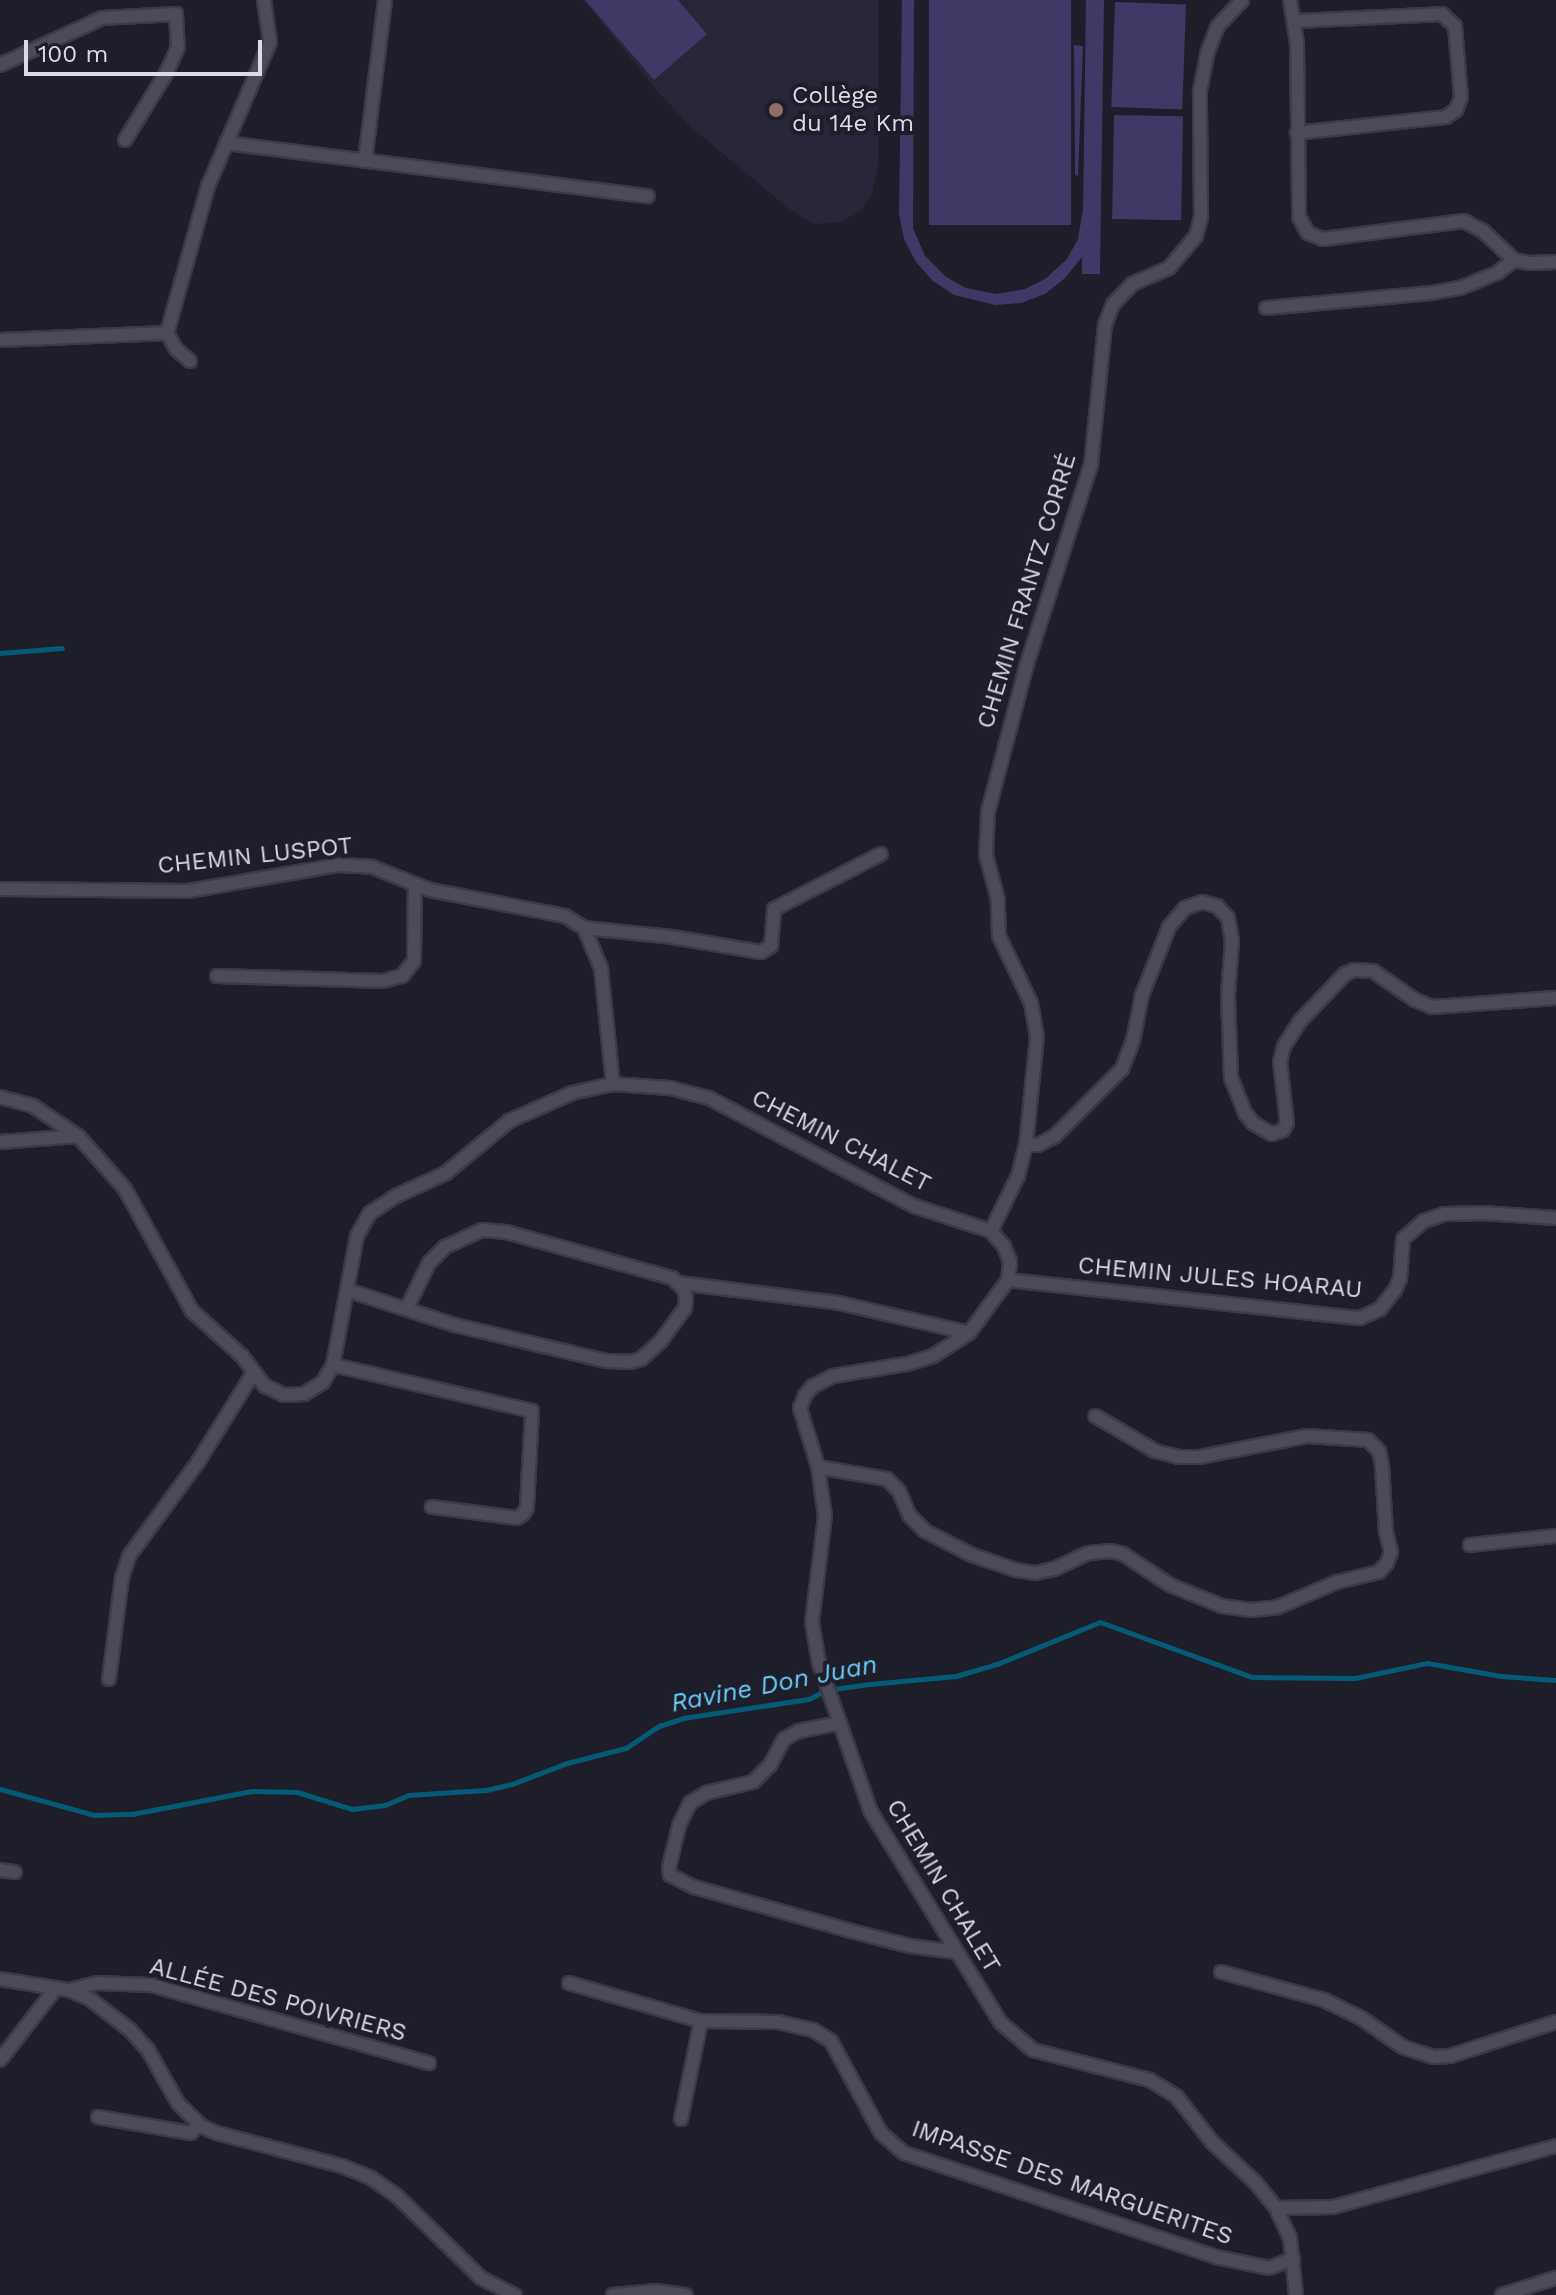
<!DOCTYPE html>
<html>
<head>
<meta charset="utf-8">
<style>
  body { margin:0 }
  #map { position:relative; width:1556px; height:2295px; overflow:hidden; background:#1e1d2a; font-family:"Work Sans",sans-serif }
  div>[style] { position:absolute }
  .built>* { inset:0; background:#272538 }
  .green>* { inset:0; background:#3f3967; transform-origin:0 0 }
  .stream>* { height:5px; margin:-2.5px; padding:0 2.5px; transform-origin:2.5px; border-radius:2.5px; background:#045b77 }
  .roads { filter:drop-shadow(2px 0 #3b3a44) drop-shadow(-2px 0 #3b3a44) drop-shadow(0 2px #3b3a44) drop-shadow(0 -2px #3b3a44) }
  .minor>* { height:12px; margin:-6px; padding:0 6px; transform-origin:6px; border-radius:6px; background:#4b4a59 }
  .dots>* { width:22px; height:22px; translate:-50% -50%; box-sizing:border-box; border:4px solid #1e1d2a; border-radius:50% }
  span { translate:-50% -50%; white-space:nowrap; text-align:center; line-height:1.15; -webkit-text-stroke:8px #1e1d2a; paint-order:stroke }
  .poi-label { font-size:24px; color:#dcdbe4 }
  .left { translate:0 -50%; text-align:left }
  .street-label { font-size:24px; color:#dcdbe4 }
  .water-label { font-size:26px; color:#6bcdf6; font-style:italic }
  .scale { position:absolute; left:24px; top:40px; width:238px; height:36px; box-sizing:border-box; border:4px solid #dcdbe4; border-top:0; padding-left:10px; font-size:24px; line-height:28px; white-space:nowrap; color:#dcdbe4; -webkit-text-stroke:6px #1e1d2a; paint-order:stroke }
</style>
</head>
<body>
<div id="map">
  <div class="built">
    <i style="clip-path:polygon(583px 0,878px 0,878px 165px,872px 195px,860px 211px,841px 222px,814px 224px,789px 209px,691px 127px,659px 93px)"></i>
  </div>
  <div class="green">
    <i style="clip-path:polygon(585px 0,678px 0,707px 34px,654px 80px)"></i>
    <i style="clip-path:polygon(902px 0,914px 0,913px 228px,925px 256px,946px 277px,966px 288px,996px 294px,1025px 289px,1045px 279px,1067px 259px,1078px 239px,1083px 209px,1086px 0,1104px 0,1100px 274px,1082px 274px,1082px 257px,1065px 278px,1045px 294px,1021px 303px,995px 305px,954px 295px,933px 281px,916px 262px,904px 239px,899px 214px)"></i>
    <i style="left:929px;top:0;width:142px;height:225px"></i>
    <i style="left:1115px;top:2px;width:71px;height:105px;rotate:2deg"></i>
    <i style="clip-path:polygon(1074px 45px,1083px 46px,1078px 176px,1075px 175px)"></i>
    <i style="left:1114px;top:115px;width:69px;height:104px;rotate:1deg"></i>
  </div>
  <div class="stream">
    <i style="left:0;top:653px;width:62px;rotate:-4.6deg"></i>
    <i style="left:0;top:1789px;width:98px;rotate:15.5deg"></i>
    <i style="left:94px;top:1815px;width:38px;rotate:-2deg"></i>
    <i style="left:132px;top:1814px;width:122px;rotate:-10.9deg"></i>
    <i style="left:252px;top:1791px;width:45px;rotate:1.3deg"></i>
    <i style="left:297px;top:1792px;width:58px;rotate:17.2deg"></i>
    <i style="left:352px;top:1809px;width:33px;rotate:-7deg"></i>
    <i style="left:385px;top:1805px;width:25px;rotate:-23deg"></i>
    <i style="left:408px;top:1795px;width:78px;rotate:-3.7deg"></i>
    <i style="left:486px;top:1790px;width:27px;rotate:-13deg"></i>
    <i style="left:512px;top:1784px;width:59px;rotate:-20.9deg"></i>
    <i style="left:567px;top:1763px;width:61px;rotate:-14.3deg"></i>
    <i style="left:626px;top:1748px;width:40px;rotate:-34deg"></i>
    <i style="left:659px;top:1726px;width:25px;rotate:-18deg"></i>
    <i style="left:683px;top:1718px;width:127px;rotate:-8.6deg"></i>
    <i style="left:809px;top:1699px;width:19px;rotate:-28deg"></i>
    <i style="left:826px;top:1690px;width:44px;rotate:-7.8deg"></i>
    <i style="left:870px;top:1684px;width:86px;rotate:-5.3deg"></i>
    <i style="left:956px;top:1676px;width:43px;rotate:-16.3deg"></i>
    <i style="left:997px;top:1664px;width:111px;rotate:-22.2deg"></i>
    <i style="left:1100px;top:1622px;width:162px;rotate:19.9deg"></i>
    <i style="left:1252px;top:1677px;width:103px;rotate:0.6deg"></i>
    <i style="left:1355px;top:1678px;width:74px;rotate:-11.8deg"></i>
    <i style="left:1427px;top:1663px;width:75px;rotate:10deg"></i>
    <i style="left:1501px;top:1676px;width:55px;rotate:4.2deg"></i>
  </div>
  <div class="roads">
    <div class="minor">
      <i style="left:1290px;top:0;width:44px;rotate:80.8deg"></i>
      <i style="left:1297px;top:43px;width:174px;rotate:89.3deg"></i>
      <i style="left:1299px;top:217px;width:18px;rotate:61deg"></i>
      <i style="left:1308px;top:233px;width:16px;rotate:22deg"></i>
      <i style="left:1323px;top:239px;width:142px;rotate:-7.3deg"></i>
      <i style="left:1464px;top:221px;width:21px;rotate:28deg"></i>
      <i style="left:1483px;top:231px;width:42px;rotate:43.1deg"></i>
      <i style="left:1514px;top:260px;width:16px;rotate:11deg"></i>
      <i style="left:1530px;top:263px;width:26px;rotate:-2deg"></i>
      <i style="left:1296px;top:21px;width:146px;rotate:-2.7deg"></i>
      <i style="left:1442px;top:14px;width:18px;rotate:43deg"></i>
      <i style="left:1455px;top:26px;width:72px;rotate:85.2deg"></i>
      <i style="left:1461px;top:98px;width:13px;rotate:113deg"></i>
      <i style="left:1456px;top:110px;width:12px;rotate:145deg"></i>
      <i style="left:1446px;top:117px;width:150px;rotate:173.9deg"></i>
      <i style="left:0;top:65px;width:112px;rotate:-24.7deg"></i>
      <i style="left:102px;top:18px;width:74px;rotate:-3.1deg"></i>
      <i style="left:176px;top:14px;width:33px;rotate:87deg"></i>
      <i style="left:178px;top:47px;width:27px;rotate:114deg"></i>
      <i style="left:167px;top:72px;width:80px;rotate:121.7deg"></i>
      <i style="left:226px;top:143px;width:425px;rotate:7.2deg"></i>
      <i style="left:365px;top:161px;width:162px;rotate:-82.9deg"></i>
      <i style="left:1266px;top:308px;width:166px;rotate:-5.2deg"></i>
      <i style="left:1431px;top:293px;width:29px;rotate:-10deg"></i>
      <i style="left:1460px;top:288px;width:40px;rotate:-22deg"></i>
      <i style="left:1497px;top:273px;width:21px;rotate:-37deg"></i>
      <i style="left:0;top:340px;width:167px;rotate:-2.4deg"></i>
      <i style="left:190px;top:361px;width:18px;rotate:-139deg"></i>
      <i style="left:176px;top:349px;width:18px;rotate:-119deg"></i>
      <i style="left:167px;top:333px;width:153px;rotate:-74.4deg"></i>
      <i style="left:208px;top:186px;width:157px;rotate:-66.7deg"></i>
      <i style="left:270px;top:42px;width:42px;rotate:-98.1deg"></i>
      <i style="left:0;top:889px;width:188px;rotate:0.6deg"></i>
      <i style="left:188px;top:891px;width:153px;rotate:-9.8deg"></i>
      <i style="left:339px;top:865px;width:33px;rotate:3deg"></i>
      <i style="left:372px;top:867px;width:62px;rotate:21.6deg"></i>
      <i style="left:430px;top:890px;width:137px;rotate:10.9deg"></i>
      <i style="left:565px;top:916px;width:22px;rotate:32deg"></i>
      <i style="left:584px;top:928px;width:43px;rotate:67deg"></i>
      <i style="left:601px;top:968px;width:117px;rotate:84.1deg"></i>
      <i style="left:584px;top:928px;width:88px;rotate:5.8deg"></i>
      <i style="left:672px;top:937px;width:90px;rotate:9.6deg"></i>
      <i style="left:761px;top:952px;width:12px;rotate:-31deg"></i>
      <i style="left:771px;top:946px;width:37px;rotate:-85deg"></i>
      <i style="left:774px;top:909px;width:120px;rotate:-27.2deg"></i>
      <i style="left:217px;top:976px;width:166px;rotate:1.7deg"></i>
      <i style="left:383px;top:981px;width:20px;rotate:-15deg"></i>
      <i style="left:402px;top:976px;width:19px;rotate:-51deg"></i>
      <i style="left:414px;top:961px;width:77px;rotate:-89.3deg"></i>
      <i style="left:0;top:1097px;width:34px;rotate:15deg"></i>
      <i style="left:33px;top:1106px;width:54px;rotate:33.7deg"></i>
      <i style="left:78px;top:1136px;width:71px;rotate:48.4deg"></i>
      <i style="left:125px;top:1189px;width:139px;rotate:61.2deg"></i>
      <i style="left:192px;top:1311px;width:67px;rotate:42deg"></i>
      <i style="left:242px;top:1356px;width:38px;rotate:53deg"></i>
      <i style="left:265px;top:1386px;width:21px;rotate:25deg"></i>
      <i style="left:284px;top:1395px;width:20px;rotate:-3deg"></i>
      <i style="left:304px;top:1394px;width:22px;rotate:-32deg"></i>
      <i style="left:323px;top:1382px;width:20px;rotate:-60deg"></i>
      <i style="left:333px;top:1365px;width:131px;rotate:-79.5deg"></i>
      <i style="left:357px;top:1236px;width:26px;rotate:-61deg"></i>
      <i style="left:370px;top:1213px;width:33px;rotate:-33deg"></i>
      <i style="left:398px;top:1195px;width:53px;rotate:-24.6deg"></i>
      <i style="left:446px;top:1173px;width:82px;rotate:-39.5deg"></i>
      <i style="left:509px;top:1121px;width:69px;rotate:-24deg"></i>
      <i style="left:572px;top:1093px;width:42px;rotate:-12.4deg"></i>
      <i style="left:613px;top:1084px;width:57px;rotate:4deg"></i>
      <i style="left:670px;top:1088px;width:40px;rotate:14.4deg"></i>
      <i style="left:709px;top:1098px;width:232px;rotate:27.8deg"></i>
      <i style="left:914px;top:1206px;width:81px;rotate:18deg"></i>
      <i style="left:991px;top:1231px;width:20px;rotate:49deg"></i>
      <i style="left:1004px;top:1246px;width:17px;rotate:69deg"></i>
      <i style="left:1010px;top:1262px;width:18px;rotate:96deg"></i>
      <i style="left:1008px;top:1280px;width:66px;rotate:126.3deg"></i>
      <i style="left:969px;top:1333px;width:43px;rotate:147.4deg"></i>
      <i style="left:933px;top:1356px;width:28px;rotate:163deg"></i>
      <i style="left:906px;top:1364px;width:74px;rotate:170.7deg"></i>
      <i style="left:833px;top:1376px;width:22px;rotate:153deg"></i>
      <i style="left:813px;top:1386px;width:12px;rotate:132deg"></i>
      <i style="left:805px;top:1395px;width:14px;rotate:111deg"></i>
      <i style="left:800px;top:1408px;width:62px;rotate:73deg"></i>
      <i style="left:818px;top:1467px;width:49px;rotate:81.9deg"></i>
      <i style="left:825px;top:1516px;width:107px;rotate:97deg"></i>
      <i style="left:812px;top:1622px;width:42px;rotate:80.3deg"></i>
      <i style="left:819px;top:1663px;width:158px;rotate:70.8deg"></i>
      <i style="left:871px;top:1812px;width:246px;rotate:58.4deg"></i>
      <i style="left:1000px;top:2022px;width:43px;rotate:40.3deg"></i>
      <i style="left:1033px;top:2050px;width:121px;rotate:14.4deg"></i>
      <i style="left:1150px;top:2080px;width:32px;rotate:32deg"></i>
      <i style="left:1177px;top:2097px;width:57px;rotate:52.1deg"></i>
      <i style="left:1212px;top:2142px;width:60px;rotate:43deg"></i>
      <i style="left:1256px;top:2183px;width:32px;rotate:51deg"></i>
      <i style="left:1276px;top:2208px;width:33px;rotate:65deg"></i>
      <i style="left:1290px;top:2238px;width:57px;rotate:84deg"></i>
      <i style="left:0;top:1142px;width:78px;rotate:-4.4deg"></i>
      <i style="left:1026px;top:1145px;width:12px"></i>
      <i style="left:1038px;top:1145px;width:19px;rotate:-28deg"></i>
      <i style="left:1055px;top:1136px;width:95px;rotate:-45deg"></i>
      <i style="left:1122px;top:1069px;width:30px;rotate:-69deg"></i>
      <i style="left:1133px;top:1041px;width:47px;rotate:-78.9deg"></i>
      <i style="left:1142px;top:995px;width:73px;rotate:-68.3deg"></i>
      <i style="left:1169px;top:927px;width:25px;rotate:-50deg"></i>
      <i style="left:1185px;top:908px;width:18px;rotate:-19deg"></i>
      <i style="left:1202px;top:902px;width:16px;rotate:15deg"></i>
      <i style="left:1217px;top:906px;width:16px;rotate:47deg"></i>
      <i style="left:1228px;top:918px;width:22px;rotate:80deg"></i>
      <i style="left:1232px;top:940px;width:56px;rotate:94.1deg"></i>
      <i style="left:1228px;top:996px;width:82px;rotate:87.9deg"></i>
      <i style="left:1231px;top:1078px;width:38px;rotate:68deg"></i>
      <i style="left:1245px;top:1113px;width:13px;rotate:51deg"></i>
      <i style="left:1253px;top:1123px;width:22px;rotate:30deg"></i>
      <i style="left:1272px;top:1134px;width:12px;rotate:-20deg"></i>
      <i style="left:1283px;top:1130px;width:8px;rotate:-60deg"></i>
      <i style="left:1287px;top:1123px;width:61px;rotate:-96.5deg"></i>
      <i style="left:1280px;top:1062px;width:16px;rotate:-76deg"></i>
      <i style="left:1284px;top:1046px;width:31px;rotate:-57deg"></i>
      <i style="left:1301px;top:1020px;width:64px;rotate:-46.3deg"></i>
      <i style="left:1345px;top:974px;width:10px;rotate:-24deg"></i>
      <i style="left:1354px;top:970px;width:19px;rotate:3deg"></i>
      <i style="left:1373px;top:971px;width:51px;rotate:34.6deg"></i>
      <i style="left:1415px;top:1000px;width:18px;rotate:22deg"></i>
      <i style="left:1432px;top:1007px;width:124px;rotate:-4.2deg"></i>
      <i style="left:991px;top:1231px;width:61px;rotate:-63.9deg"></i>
      <i style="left:1018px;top:1176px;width:32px;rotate:-76deg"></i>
      <i style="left:1026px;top:1145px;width:109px;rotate:-84.2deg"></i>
      <i style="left:1037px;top:1037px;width:35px;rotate:-100deg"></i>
      <i style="left:1031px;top:1003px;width:74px;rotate:-115.5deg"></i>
      <i style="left:999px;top:936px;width:36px;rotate:-92deg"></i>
      <i style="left:998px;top:900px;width:47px;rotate:-104.9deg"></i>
      <i style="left:986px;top:855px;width:43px;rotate:-87.3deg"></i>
      <i style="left:988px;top:812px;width:150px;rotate:-75.3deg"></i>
      <i style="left:1026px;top:667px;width:212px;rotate:-72.2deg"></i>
      <i style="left:1091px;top:465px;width:141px;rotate:-84.3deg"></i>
      <i style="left:1105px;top:325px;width:22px;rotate:-69deg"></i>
      <i style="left:1113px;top:304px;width:28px;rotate:-46deg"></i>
      <i style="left:1132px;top:284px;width:40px;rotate:-23.4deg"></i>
      <i style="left:1169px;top:268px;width:42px;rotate:-49.8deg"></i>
      <i style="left:1196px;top:236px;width:20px;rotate:-75deg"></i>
      <i style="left:1201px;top:217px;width:126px;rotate:-90.5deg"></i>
      <i style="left:1200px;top:91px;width:38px;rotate:-79deg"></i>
      <i style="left:1207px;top:54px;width:30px;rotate:-69deg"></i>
      <i style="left:1218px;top:26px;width:35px;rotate:-47deg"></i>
      <i style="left:1008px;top:1280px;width:354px;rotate:6.2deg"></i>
      <i style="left:1360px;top:1318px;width:22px;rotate:-24deg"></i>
      <i style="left:1380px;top:1309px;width:24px;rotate:-52deg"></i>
      <i style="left:1395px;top:1290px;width:12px;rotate:-66deg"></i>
      <i style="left:1400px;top:1279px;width:40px;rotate:-85.7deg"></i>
      <i style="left:1403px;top:1239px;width:28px;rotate:-41deg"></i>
      <i style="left:1424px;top:1221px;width:21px;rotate:-19deg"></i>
      <i style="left:1444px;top:1214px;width:39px;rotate:-1deg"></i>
      <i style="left:1483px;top:1213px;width:73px;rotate:3.9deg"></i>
      <i style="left:679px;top:1283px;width:161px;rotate:7.1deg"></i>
      <i style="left:839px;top:1303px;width:133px;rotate:13deg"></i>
      <i style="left:347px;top:1290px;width:114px;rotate:18deg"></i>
      <i style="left:455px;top:1325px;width:155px;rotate:13.4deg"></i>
      <i style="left:606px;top:1361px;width:24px;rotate:2deg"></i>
      <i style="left:630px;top:1362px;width:11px;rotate:-15deg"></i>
      <i style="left:641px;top:1359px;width:27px;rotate:-42deg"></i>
      <i style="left:661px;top:1341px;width:41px;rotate:-54deg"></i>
      <i style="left:685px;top:1308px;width:10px;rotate:-84deg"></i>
      <i style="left:686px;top:1298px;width:9px;rotate:-103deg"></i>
      <i style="left:684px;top:1289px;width:16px;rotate:-137deg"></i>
      <i style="left:672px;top:1278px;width:172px;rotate:-164.5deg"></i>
      <i style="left:506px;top:1232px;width:24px;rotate:-175deg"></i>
      <i style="left:482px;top:1230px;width:41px;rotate:155.3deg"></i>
      <i style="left:445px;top:1247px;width:23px;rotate:135deg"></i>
      <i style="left:429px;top:1263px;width:50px;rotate:116.1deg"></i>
      <i style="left:333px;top:1365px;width:204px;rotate:13deg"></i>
      <i style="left:532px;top:1411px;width:97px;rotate:93deg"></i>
      <i style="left:527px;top:1508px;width:7px;rotate:124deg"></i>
      <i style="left:523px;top:1514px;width:7px;rotate:146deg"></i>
      <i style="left:517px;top:1518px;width:86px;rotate:-172.6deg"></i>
      <i style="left:818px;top:1467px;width:70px;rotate:9.9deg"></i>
      <i style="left:887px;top:1479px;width:17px;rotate:45deg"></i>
      <i style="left:899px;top:1491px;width:26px;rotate:67deg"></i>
      <i style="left:909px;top:1515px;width:23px;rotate:45deg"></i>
      <i style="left:925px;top:1531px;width:53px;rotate:27.1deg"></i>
      <i style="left:972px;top:1555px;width:46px;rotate:18.8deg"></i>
      <i style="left:1016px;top:1570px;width:20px;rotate:9deg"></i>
      <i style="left:1036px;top:1573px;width:18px;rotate:-13deg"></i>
      <i style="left:1054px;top:1569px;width:38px;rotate:-25deg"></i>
      <i style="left:1089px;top:1553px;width:22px;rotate:-5deg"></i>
      <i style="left:1111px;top:1551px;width:12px;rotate:14deg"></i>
      <i style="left:1123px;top:1554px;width:56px;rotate:33.4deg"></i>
      <i style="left:1170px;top:1585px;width:56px;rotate:22deg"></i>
      <i style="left:1222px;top:1606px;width:29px;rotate:8deg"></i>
      <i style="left:1251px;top:1610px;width:27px;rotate:-6deg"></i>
      <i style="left:1278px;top:1607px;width:64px;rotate:-23deg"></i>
      <i style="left:1337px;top:1582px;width:43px;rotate:-13.4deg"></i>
      <i style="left:1379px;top:1572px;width:12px;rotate:-48deg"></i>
      <i style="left:1387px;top:1563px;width:12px;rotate:-70deg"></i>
      <i style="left:1391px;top:1552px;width:21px;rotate:-104deg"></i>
      <i style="left:1386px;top:1532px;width:67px;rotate:-93.4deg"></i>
      <i style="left:1382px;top:1465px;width:14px;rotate:-102deg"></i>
      <i style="left:1379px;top:1451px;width:16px;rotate:-135deg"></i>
      <i style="left:1368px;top:1440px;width:61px;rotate:-176.2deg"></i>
      <i style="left:1307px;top:1436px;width:109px;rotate:168.9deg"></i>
      <i style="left:1200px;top:1457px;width:21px;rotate:180deg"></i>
      <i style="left:1179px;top:1457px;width:25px;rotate:-166deg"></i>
      <i style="left:1155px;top:1451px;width:69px;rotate:-149.7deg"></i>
      <i style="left:1470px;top:1545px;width:86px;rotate:-6deg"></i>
      <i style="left:109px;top:1679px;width:102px;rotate:-82.7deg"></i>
      <i style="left:122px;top:1578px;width:23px;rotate:-72deg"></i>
      <i style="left:129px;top:1556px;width:117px;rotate:-53.7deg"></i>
      <i style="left:198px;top:1462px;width:106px;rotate:-58.1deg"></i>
      <i style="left:840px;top:1723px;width:42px;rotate:169deg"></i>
      <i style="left:799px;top:1731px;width:17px;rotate:152deg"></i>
      <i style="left:784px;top:1739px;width:30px;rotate:118deg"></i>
      <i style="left:770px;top:1765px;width:24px;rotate:135deg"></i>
      <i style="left:753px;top:1782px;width:48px;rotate:166.8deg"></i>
      <i style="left:706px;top:1793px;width:19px;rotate:148deg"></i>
      <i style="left:690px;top:1803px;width:25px;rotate:116deg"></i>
      <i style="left:679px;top:1826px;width:42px;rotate:103.7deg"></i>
      <i style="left:669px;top:1867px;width:8px;rotate:83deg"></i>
      <i style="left:670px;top:1875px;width:27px;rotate:27deg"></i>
      <i style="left:694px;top:1887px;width:167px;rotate:15.6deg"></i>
      <i style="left:855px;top:1932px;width:57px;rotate:14.3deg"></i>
      <i style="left:910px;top:1946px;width:47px;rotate:7.3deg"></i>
      <i style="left:0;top:1870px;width:15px;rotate:8deg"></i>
      <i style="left:1221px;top:1972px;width:107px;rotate:15.2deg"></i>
      <i style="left:1324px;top:2000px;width:41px;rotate:25.9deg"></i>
      <i style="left:1361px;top:2018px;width:51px;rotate:34.6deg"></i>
      <i style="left:1403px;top:2047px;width:32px;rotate:18deg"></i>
      <i style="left:1433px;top:2057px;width:17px;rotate:-3deg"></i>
      <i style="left:1450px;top:2056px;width:111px;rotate:-17.8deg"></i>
      <i style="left:0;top:1979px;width:70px;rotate:9.1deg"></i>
      <i style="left:69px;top:1990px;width:23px;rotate:23deg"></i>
      <i style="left:90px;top:1999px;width:51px;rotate:37.8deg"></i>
      <i style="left:130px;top:2030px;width:27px;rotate:48deg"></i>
      <i style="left:148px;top:2050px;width:61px;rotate:60.5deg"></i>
      <i style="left:178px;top:2103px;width:33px;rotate:45deg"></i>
      <i style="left:201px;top:2126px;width:17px;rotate:24deg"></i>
      <i style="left:217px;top:2133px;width:129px;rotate:14.8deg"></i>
      <i style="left:342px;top:2166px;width:31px;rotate:22deg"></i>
      <i style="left:371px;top:2178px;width:33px;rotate:35deg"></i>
      <i style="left:398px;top:2197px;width:116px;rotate:44.3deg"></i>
      <i style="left:481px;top:2278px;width:38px;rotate:27deg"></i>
      <i style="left:569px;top:1983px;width:137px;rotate:16.1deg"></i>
      <i style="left:701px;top:2021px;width:77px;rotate:0.7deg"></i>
      <i style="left:778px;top:2022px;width:36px;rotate:13deg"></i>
      <i style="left:813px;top:2030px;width:21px;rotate:31deg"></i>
      <i style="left:831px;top:2041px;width:105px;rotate:61.5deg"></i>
      <i style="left:881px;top:2133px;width:30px;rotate:41deg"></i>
      <i style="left:904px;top:2153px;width:329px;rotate:18.4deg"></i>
      <i style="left:1216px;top:2257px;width:54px;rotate:11.7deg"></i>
      <i style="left:1269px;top:2268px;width:26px;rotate:-21deg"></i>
      <i style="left:69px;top:1990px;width:29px;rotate:-14deg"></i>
      <i style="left:97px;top:1983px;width:54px;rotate:2.1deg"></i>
      <i style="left:151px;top:1985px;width:289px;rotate:15.7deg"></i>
      <i style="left:0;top:2060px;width:91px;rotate:-52.1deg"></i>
      <i style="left:98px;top:2117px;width:94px;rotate:9.8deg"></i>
      <i style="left:191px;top:2133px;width:12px;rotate:-48deg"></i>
      <i style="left:681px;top:2119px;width:100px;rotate:-78.5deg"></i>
      <i style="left:1276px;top:2208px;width:57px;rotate:-1deg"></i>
      <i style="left:1333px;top:2207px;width:231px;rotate:-15.3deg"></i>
      <i style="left:613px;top:2295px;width:43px;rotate:-5.3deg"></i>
      <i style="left:656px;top:2291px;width:30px;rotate:8deg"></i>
      <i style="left:1502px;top:2295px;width:57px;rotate:-17.5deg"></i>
    </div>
  </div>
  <div class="dots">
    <i style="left:776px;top:110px;background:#8d6e63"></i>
  </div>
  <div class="poi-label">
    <span class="left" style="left:792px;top:110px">Collège<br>du 14e Km</span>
  </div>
  <div class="street-label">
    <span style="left:1027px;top:591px;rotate:-73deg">CHEMIN FRANTZ CORRÉ</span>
    <span style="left:255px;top:856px;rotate:-6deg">CHEMIN LUSPOT</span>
    <span style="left:841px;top:1141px;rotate:27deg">CHEMIN CHALET</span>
    <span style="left:1220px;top:1278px;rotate:5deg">CHEMIN JULES HOARAU</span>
    <span style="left:943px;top:1886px;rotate:59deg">CHEMIN CHALET</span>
    <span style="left:278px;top:2000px;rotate:15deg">ALLÉE DES POIVRIERS</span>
    <span style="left:1072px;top:2183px;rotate:19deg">IMPASSE DES MARGUERITES</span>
  </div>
  <div class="water-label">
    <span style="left:774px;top:1684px;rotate:-11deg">Ravine Don Juan</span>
  </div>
  <div class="scale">100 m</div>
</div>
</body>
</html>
